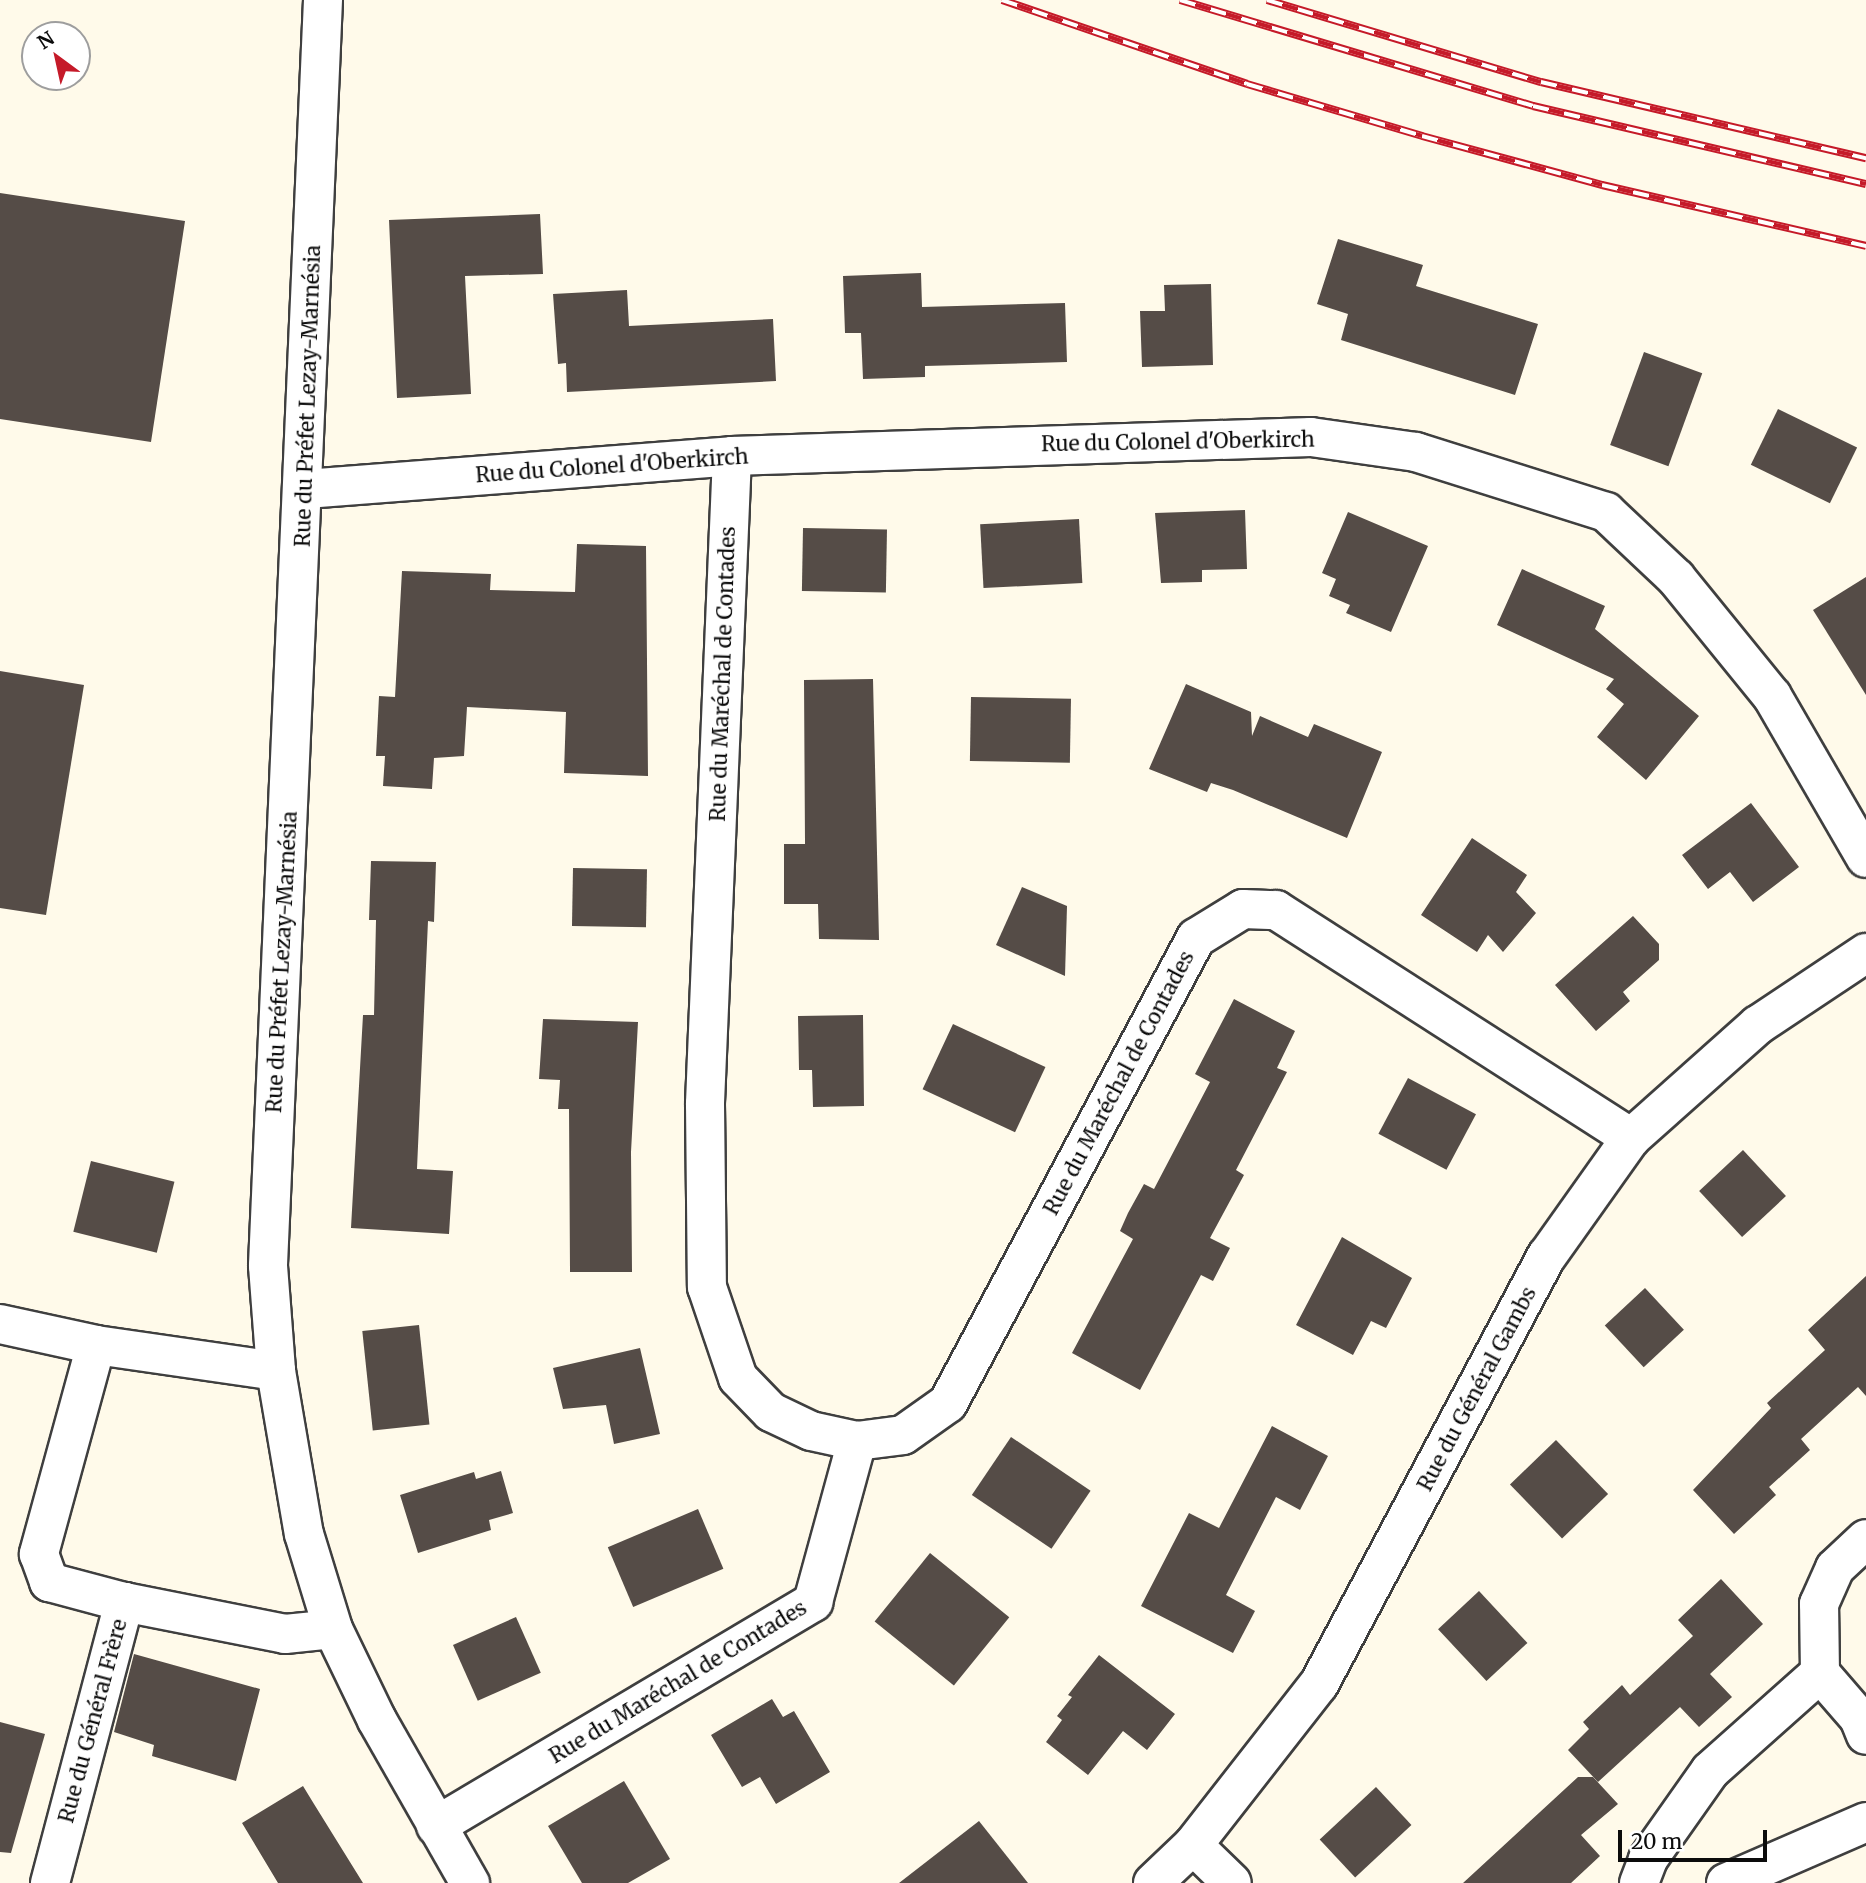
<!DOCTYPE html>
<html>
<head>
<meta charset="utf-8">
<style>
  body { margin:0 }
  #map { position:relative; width:1866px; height:1883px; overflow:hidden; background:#fffaea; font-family:Merriweather,serif }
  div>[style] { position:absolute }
  .building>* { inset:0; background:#554c47; transform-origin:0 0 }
  .roads { filter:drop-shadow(2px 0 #3f3f3f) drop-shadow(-2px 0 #3f3f3f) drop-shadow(0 2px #3f3f3f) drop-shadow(0 -2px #3f3f3f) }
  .minor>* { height:38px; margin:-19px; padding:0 19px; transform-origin:19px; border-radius:19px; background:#fff }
  .rail>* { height:8px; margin-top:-4px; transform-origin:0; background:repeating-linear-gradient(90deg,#fff 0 16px,#c51a29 0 32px); box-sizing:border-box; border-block:2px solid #c51a29 }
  span { translate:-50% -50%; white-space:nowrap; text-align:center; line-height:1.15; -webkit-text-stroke:7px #fff; paint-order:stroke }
  .street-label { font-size:21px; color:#0c0c0c }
  .north { position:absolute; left:21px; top:21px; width:70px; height:70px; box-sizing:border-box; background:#fff; border:2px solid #9e9e9e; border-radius:50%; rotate:327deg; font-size:19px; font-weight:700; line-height:28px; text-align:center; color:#0c0c0c }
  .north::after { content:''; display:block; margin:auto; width:24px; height:32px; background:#c51a29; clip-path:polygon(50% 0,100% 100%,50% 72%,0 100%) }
  .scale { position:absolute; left:1618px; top:1830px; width:149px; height:32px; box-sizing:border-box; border:4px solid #0c0c0c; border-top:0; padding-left:9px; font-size:21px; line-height:24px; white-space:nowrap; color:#0c0c0c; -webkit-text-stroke:5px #fff; paint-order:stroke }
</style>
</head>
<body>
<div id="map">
  <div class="building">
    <i style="clip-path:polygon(0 193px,185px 221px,151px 442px,0 419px)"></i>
    <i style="clip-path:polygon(540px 214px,543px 274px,465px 276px,471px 394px,397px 398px,389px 220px)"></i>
    <i style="clip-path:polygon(1338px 239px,1423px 265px,1416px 286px,1538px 324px,1515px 395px,1341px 340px,1348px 314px,1317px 304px)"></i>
    <i style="clip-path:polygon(921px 273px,922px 307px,1065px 303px,1067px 362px,925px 366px,925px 377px,863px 379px,861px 333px,845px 333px,843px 276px)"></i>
    <i style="clip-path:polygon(1211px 284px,1213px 365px,1142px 367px,1140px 311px,1165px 311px,1164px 285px)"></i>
    <i style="clip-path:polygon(627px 290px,629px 326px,773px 319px,776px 381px,567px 392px,566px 363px,558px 364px,553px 294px)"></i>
    <i style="left:1644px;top:352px;width:62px;height:99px;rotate:20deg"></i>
    <i style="left:1778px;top:409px;width:88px;height:62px;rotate:26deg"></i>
    <i style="clip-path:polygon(1245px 510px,1247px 569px,1202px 570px,1202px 582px,1161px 583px,1155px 513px)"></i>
    <i style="clip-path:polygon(1348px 512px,1428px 546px,1391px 632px,1346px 613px,1350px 605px,1329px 596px,1336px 579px,1322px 573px)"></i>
    <i style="left:1079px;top:519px;width:64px;height:99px;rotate:87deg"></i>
    <i style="left:803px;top:528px;width:84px;height:63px;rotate:1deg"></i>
    <i style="clip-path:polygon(577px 544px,646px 546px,648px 776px,564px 773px,566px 712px,467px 707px,464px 756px,434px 758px,432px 789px,383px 786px,385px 756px,376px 756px,379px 696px,395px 697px,402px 571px,491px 574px,490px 590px,575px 592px)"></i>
    <i style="clip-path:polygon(1522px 569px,1605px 606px,1595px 629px,1699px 716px,1646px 780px,1597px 737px,1624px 704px,1606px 689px,1614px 679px,1497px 625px)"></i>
    <i style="clip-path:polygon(1866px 577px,1866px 695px,1813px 610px)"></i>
    <i style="clip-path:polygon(0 671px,84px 685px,46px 915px,0 908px)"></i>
    <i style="clip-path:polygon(873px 679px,879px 940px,819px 939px,818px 904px,784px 904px,784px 844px,805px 844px,804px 680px)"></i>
    <i style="clip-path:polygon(1186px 684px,1251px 712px,1252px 736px,1260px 716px,1308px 737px,1314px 724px,1382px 752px,1347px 838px,1233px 790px,1211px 783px,1207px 792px,1149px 769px)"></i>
    <i style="left:971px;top:697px;width:100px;height:64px;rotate:1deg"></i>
    <i style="clip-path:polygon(1751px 803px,1799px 867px,1753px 902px,1730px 872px,1708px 889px,1682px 855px)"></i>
    <i style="clip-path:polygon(1472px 838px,1527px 875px,1516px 892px,1536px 913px,1503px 952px,1488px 935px,1477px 952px,1421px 915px)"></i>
    <i style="clip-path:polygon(371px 861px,436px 862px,434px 922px,428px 921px,417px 1169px,453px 1171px,449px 1234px,351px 1228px,363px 1015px,374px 1015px,376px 920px,369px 920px)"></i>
    <i style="left:573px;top:868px;width:74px;height:58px;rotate:1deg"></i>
    <i style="clip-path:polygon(1022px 887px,1067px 906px,1065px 976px,996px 945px)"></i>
    <i style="clip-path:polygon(1633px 916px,1659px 944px,1659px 960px,1623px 992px,1630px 1001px,1596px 1031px,1555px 985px)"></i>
    <i style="clip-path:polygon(1234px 999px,1295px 1031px,1277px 1068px,1287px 1072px,1236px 1170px,1244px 1175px,1210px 1238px,1230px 1248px,1213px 1281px,1201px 1275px,1140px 1390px,1072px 1353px,1133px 1239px,1120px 1231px,1128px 1213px,1144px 1184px,1154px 1189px,1210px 1082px,1195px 1074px)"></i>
    <i style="clip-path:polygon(863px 1015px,864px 1106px,813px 1107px,812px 1070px,799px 1070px,798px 1016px)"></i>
    <i style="clip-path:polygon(543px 1019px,638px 1022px,631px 1152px,632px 1272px,570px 1272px,569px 1109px,558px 1109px,560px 1080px,539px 1079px)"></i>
    <i style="left:953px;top:1024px;width:102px;height:72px;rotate:25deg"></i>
    <i style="left:1408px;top:1078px;width:77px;height:63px;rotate:28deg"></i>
    <i style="left:1743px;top:1150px;width:63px;height:60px;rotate:47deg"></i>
    <i style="left:91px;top:1161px;width:86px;height:73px;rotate:14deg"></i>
    <i style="clip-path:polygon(1342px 1237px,1412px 1278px,1386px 1328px,1371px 1321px,1353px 1355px,1296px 1325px)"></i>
    <i style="clip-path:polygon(1866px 1276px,1866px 1396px,1858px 1387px,1801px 1439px,1810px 1450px,1769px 1487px,1776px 1495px,1734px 1534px,1693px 1490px,1771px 1408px,1767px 1403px,1825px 1350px,1808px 1330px)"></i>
    <i style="left:1645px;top:1288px;width:57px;height:55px;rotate:47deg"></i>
    <i style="left:419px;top:1325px;width:100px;height:57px;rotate:84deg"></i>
    <i style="clip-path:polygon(640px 1348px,660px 1434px,614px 1444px,606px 1405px,563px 1409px,553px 1368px)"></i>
    <i style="clip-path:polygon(1272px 1426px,1328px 1456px,1300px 1510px,1276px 1497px,1226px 1595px,1255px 1611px,1233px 1653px,1141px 1606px,1189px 1513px,1219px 1528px)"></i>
    <i style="left:1011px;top:1437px;width:96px;height:70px;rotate:34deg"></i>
    <i style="left:1556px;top:1440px;width:75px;height:64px;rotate:46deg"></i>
    <i style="clip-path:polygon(501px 1471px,513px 1513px,489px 1520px,491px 1530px,418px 1553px,400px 1495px,474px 1472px,476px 1479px)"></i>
    <i style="left:698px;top:1509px;width:65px;height:98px;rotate:67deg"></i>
    <i style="left:930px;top:1553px;width:102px;height:88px;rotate:39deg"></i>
    <i style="clip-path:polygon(1721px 1579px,1763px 1624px,1710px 1674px,1732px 1697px,1699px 1727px,1680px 1707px,1598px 1782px,1568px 1750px,1589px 1729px,1583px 1722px,1622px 1685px,1630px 1695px,1693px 1636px,1678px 1620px)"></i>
    <i style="left:1479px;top:1591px;width:71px;height:56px;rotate:47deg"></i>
    <i style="left:516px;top:1617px;width:61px;height:69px;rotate:66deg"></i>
    <i style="clip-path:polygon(134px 1654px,260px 1689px,236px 1781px,152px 1756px,154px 1745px,114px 1732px)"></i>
    <i style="clip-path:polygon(1099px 1655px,1175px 1714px,1147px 1750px,1123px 1731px,1088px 1775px,1046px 1742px,1062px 1720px,1057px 1716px,1072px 1697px,1068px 1695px)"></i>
    <i style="clip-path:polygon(772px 1699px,783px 1717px,794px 1711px,830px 1772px,776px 1804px,760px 1777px,742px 1787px,711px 1735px)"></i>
    <i style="clip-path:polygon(0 1722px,45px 1734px,11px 1853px,0 1852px)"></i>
    <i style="clip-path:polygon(1578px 1777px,1593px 1777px,1618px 1804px,1581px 1835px,1600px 1856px,1571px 1883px,1463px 1883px)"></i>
    <i style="clip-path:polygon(624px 1781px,670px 1859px,628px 1883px,582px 1883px,548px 1826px)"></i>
    <i style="clip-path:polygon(303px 1786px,314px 1804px,363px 1883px,278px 1883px,242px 1823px)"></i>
    <i style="left:1376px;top:1787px;width:52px;height:77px;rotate:47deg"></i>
    <i style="clip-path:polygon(979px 1821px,1028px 1883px,899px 1883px)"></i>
  </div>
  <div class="roads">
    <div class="minor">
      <i style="left:323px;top:0;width:1267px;rotate:92.49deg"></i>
      <i style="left:268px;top:1266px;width:105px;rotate:85.6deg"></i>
      <i style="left:276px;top:1371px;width:165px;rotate:80.3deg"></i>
      <i style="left:304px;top:1534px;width:99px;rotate:73deg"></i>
      <i style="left:333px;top:1629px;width:101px;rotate:64.2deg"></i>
      <i style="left:377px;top:1720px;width:188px;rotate:60.3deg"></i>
      <i style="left:732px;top:456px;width:649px;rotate:92.39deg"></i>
      <i style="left:705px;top:1104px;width:183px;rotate:89.4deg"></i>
      <i style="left:707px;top:1287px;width:96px;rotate:71.2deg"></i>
      <i style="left:738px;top:1378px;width:47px;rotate:45.9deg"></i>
      <i style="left:771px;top:1412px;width:44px;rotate:25.4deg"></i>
      <i style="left:811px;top:1431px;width:47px;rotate:12.3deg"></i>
      <i style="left:857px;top:1441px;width:46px;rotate:-7.4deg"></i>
      <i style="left:903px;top:1435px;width:55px;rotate:-35.4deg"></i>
      <i style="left:948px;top:1403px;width:527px;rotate:-61.93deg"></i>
      <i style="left:1196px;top:938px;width:55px;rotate:-31.7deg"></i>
      <i style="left:1243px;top:909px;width:33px;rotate:2deg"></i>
      <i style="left:1276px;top:910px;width:422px;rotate:32.7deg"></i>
      <i style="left:305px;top:489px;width:428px;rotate:-4.4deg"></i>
      <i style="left:732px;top:456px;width:579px;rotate:-1.88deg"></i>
      <i style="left:1311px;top:437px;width:106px;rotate:8.1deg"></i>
      <i style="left:1416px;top:452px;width:199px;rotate:17.5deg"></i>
      <i style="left:1606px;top:512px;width:96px;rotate:43.3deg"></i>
      <i style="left:1676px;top:578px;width:152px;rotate:50.9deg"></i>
      <i style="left:1772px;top:696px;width:187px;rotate:59.9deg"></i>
      <i style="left:0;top:1324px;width:98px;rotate:12.3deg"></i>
      <i style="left:96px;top:1345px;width:182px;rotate:8.2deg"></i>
      <i style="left:96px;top:1345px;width:217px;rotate:105.3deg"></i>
      <i style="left:39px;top:1554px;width:30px;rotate:70deg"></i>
      <i style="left:49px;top:1582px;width:78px;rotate:14.9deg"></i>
      <i style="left:1820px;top:1673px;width:60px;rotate:49.1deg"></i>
      <i style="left:1859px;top:1718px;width:18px;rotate:68deg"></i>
      <i style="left:436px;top:1826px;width:439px;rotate:-30.7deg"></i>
      <i style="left:813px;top:1602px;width:167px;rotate:-74.7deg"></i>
      <i style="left:1193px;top:1845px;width:54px;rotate:44.3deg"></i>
      <i style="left:50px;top:1883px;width:291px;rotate:-75.2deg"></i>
      <i style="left:124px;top:1602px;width:164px;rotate:11.2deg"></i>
      <i style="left:285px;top:1634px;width:48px;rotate:-5.9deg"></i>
      <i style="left:1153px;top:1883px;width:55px;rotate:-43.5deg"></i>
      <i style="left:1193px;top:1845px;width:204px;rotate:-52deg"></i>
      <i style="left:1319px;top:1684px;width:485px;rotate:-62deg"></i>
      <i style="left:1547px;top:1256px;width:145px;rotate:-54.6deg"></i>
      <i style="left:1631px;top:1138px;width:170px;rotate:-41.7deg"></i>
      <i style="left:1758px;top:1025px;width:130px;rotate:-33.7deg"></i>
      <i style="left:1639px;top:1883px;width:26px;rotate:-69deg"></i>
      <i style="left:1648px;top:1859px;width:108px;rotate:-54.8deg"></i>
      <i style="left:1710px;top:1771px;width:147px;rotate:-41.7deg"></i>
      <i style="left:1820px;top:1673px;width:69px;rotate:-90.8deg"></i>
      <i style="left:1819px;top:1604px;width:39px;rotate:-66deg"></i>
      <i style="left:1835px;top:1568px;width:42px;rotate:-43.1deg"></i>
      <i style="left:1726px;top:1883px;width:153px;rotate:-23.5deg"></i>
    </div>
  </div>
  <div class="rail">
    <i style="left:1002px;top:0;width:259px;rotate:18.9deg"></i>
    <i style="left:1247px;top:84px;width:183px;rotate:16.5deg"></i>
    <i style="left:1422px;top:136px;width:187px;rotate:15.2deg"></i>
    <i style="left:1602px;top:185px;width:271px;rotate:13deg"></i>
    <i style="left:1180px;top:0;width:369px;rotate:16.7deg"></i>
    <i style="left:1533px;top:106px;width:342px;rotate:13.2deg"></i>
    <i style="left:1267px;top:0;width:286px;rotate:16.7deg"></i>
    <i style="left:1541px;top:82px;width:334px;rotate:13.2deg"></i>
  </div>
  <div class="street-label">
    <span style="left:308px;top:396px;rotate:-88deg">Rue du Préfet Lezay-Marnésia</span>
    <span style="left:1178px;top:442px;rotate:-1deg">Rue du Colonel d'Oberkirch</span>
    <span style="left:612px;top:466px;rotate:-4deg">Rue du Colonel d'Oberkirch</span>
    <span style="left:723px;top:674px;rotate:-88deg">Rue du Maréchal de Contades</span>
    <span style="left:282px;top:962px;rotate:-87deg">Rue du Préfet Lezay-Marnésia</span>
    <span style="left:1119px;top:1083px;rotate:-62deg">Rue du Maréchal de Contades</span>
    <span style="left:1477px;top:1389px;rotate:-62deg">Rue du Général Gambs</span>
    <span style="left:678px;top:1682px;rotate:-31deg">Rue du Maréchal de Contades</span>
    <span style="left:93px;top:1721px;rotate:-75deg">Rue du Général Frère</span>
  </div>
  <div class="north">N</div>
  <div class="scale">20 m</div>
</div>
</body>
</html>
